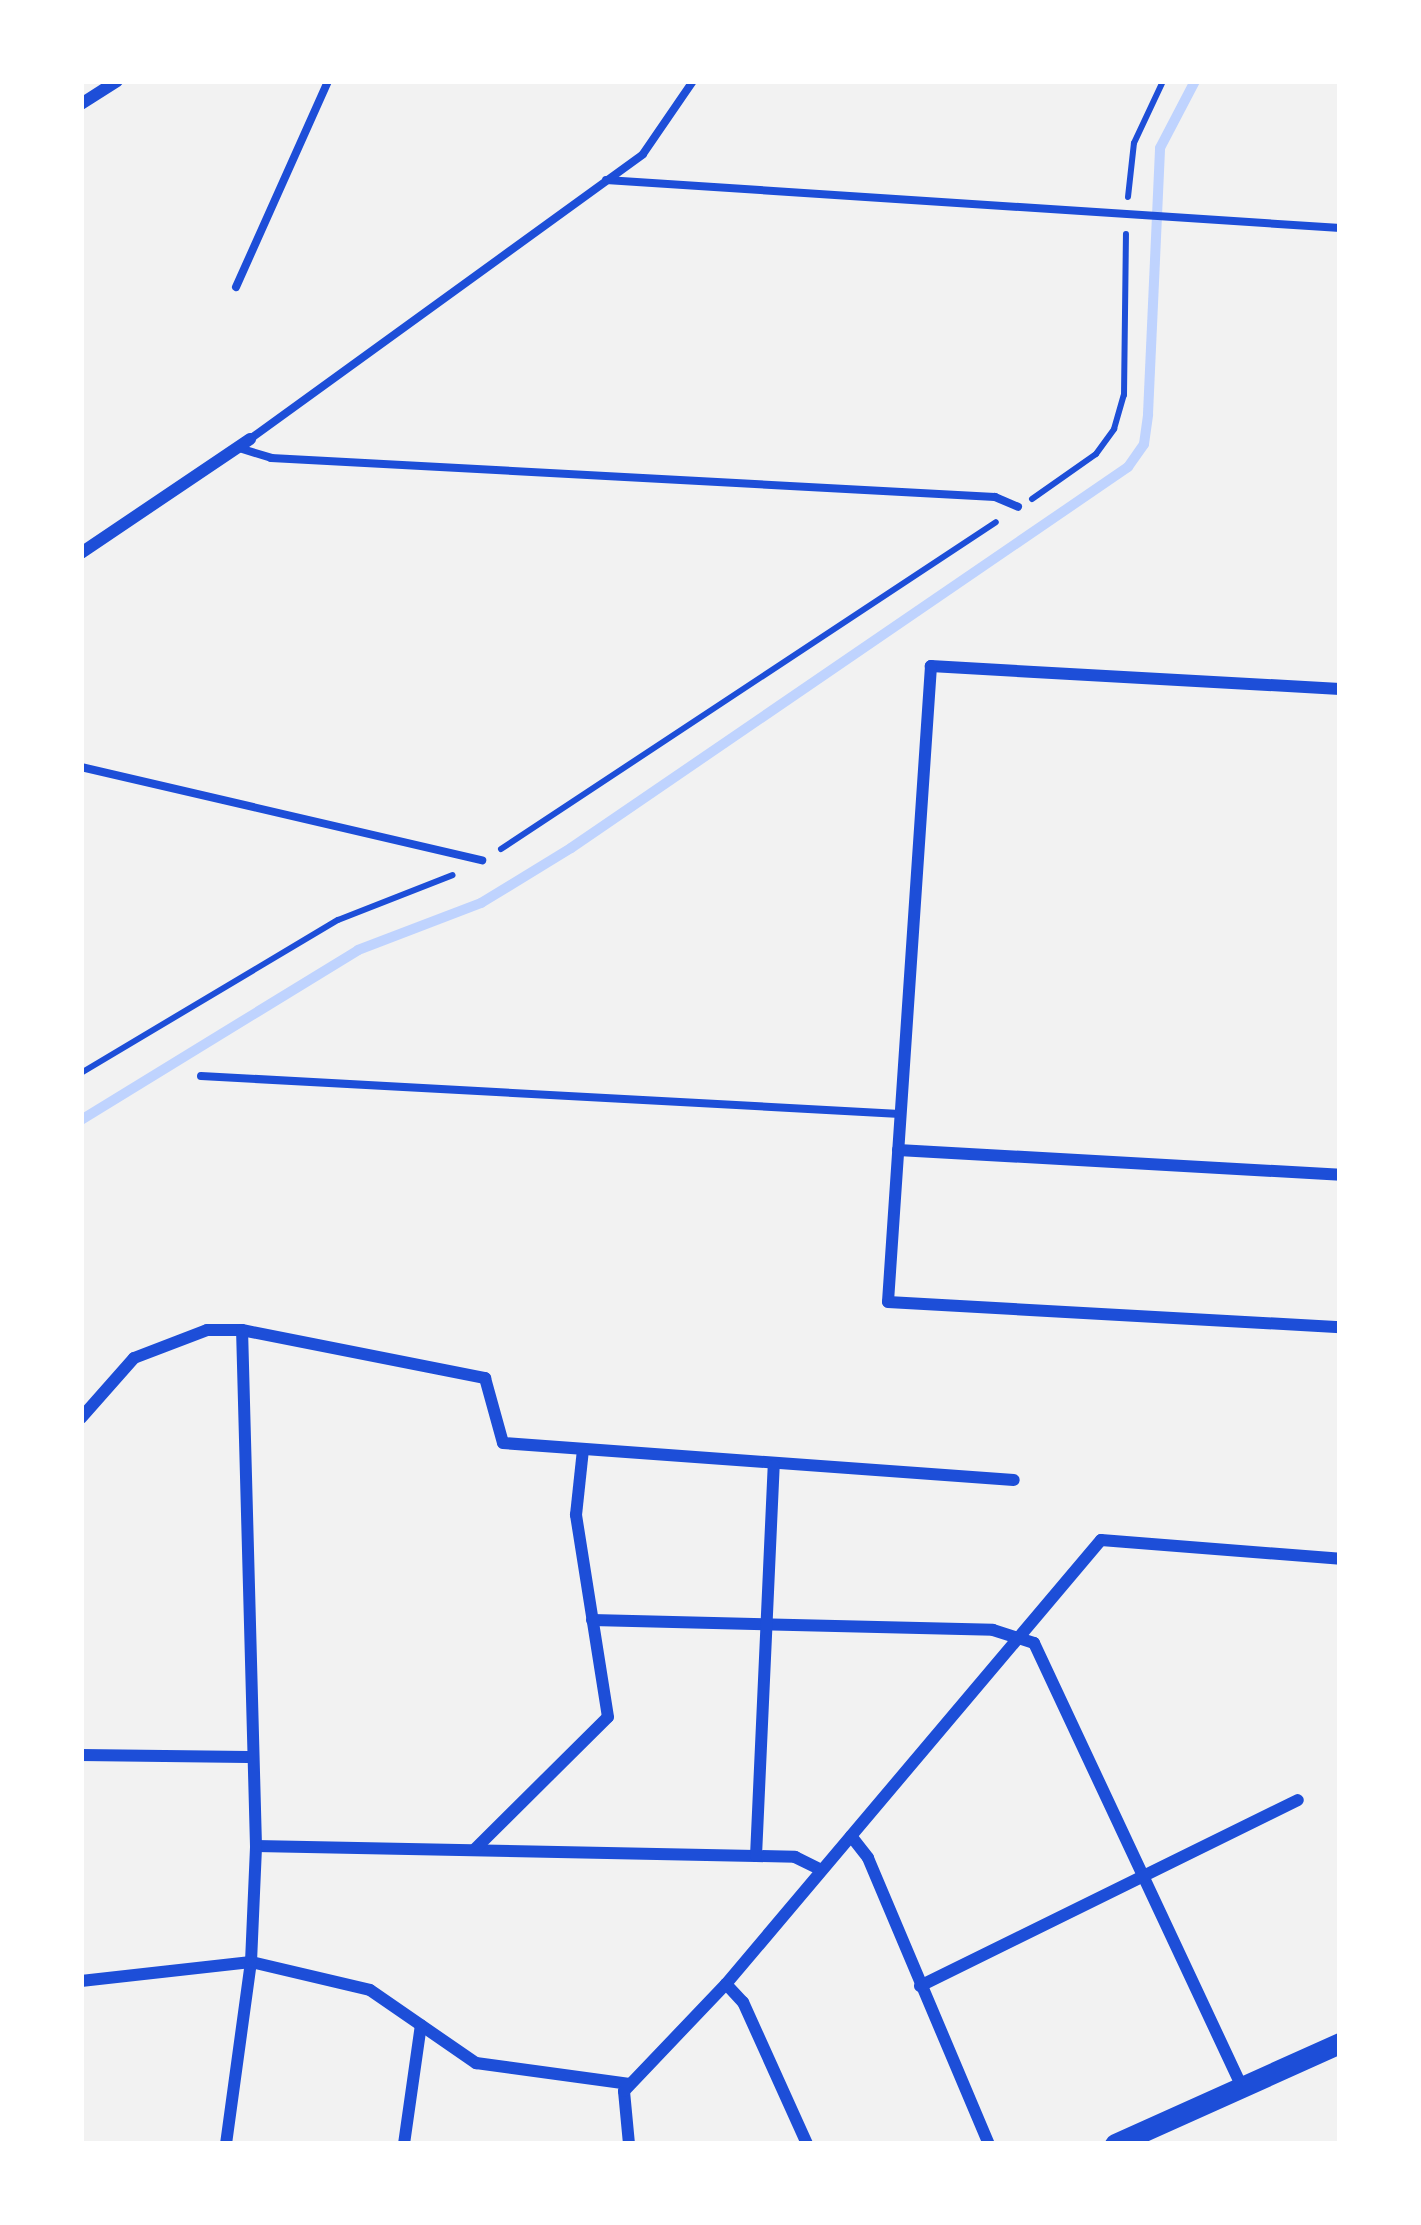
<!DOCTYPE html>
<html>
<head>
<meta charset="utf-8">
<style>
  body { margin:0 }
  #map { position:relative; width:1421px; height:2225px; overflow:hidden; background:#f2f2f2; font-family:Lato,sans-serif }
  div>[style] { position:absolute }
  .stream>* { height:10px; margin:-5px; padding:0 5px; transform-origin:5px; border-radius:5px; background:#bfd3fe }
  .path>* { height:6px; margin:-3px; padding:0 3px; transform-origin:3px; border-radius:3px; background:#1d4ed8 }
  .service>* { height:8px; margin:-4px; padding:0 4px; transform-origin:4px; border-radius:4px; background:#1d4ed8 }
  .minor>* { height:12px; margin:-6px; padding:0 6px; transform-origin:6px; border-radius:6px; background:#1d4ed8 }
  .tertiary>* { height:21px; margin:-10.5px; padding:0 10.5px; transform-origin:10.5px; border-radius:10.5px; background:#1d4ed8 }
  span { translate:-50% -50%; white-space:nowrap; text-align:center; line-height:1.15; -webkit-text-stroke:10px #fff; paint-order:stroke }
  .frame { position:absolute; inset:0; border:84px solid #fff; pointer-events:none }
</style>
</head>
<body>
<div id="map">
  <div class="stream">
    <i style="left:81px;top:1120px;width:325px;rotate:-31.5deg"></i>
    <i style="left:358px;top:950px;width:132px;rotate:-20.9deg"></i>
    <i style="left:481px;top:903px;width:105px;rotate:-31.4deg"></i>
    <i style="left:571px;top:848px;width:675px;rotate:-34.37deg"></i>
    <i style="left:1128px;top:467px;width:28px;rotate:-55deg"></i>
    <i style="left:1144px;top:444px;width:30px;rotate:-82deg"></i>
    <i style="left:1148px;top:414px;width:266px;rotate:-87.4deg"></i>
    <i style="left:1160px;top:148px;width:76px;rotate:-62.4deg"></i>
  </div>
  <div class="path">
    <i style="left:1128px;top:197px;width:54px;rotate:-83.7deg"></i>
    <i style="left:1134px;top:143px;width:68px;rotate:-64.9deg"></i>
    <i style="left:1032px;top:499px;width:78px;rotate:-35.1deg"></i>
    <i style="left:1096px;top:454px;width:31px;rotate:-54deg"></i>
    <i style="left:1114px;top:429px;width:35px;rotate:-74deg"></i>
    <i style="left:1124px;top:395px;width:161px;rotate:-89.3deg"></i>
    <i style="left:501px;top:849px;width:593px;rotate:-33.45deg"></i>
    <i style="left:81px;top:1073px;width:299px;rotate:-30.8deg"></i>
    <i style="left:338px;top:920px;width:123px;rotate:-21.4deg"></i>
  </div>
  <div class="service">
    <i style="left:606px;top:180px;width:736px;rotate:3.74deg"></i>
    <i style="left:236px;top:287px;width:226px;rotate:-65.9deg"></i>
    <i style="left:250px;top:439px;width:485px;rotate:-35.9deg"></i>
    <i style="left:643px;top:154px;width:88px;rotate:-55.6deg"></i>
    <i style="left:239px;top:448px;width:34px;rotate:17deg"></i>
    <i style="left:271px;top:458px;width:725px;rotate:3.08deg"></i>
    <i style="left:995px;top:497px;width:25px;rotate:23deg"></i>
    <i style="left:81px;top:767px;width:412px;rotate:13.1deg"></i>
    <i style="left:201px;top:1076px;width:700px;rotate:3.11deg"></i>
  </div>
  <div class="minor">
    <i style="left:81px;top:104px;width:43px;rotate:-32.6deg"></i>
    <i style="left:81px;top:553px;width:204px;rotate:-34deg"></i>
    <i style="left:1340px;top:689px;width:410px;rotate:-176.8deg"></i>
    <i style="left:931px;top:666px;width:637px;rotate:93.87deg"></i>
    <i style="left:888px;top:1302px;width:453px;rotate:3.2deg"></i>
    <i style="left:898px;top:1150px;width:443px;rotate:3.2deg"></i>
    <i style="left:81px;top:1418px;width:80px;rotate:-48.5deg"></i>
    <i style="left:134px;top:1358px;width:78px;rotate:-21deg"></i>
    <i style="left:207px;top:1330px;width:35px"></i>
    <i style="left:242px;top:1330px;width:248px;rotate:11.2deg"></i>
    <i style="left:485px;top:1378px;width:67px;rotate:74.5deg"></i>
    <i style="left:503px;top:1443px;width:512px;rotate:4.14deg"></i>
    <i style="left:592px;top:1620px;width:401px;rotate:1.4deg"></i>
    <i style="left:993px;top:1630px;width:43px;rotate:17.6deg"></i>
    <i style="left:1034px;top:1643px;width:493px;rotate:64.9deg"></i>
    <i style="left:81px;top:1755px;width:167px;rotate:0.7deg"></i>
    <i style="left:851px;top:1836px;width:28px;rotate:52deg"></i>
    <i style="left:868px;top:1858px;width:311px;rotate:67.1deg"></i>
    <i style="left:256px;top:1846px;width:500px;rotate:1.15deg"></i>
    <i style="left:756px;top:1856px;width:39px;rotate:1deg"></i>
    <i style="left:795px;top:1857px;width:28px;rotate:26deg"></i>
    <i style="left:475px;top:1849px;width:187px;rotate:-44.8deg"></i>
    <i style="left:608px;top:1717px;width:205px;rotate:-99deg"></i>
    <i style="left:576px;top:1515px;width:65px;rotate:-83.9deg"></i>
    <i style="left:756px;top:1856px;width:391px;rotate:-87.4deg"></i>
    <i style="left:81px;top:1981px;width:171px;rotate:-6.4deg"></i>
    <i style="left:251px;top:1962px;width:122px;rotate:13.2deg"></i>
    <i style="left:370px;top:1990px;width:129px;rotate:34.6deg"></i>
    <i style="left:476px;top:2063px;width:155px;rotate:7.8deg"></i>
    <i style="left:726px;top:1984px;width:25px;rotate:47deg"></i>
    <i style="left:743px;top:2002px;width:156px;rotate:65.7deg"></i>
    <i style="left:920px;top:1986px;width:421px;rotate:-26.2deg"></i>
    <i style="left:226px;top:2144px;width:184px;rotate:-82.2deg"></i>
    <i style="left:251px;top:1962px;width:116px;rotate:-87.5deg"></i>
    <i style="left:256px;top:1846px;width:516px;rotate:-91.55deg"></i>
    <i style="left:404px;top:2144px;width:120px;rotate:-81.9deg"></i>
    <i style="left:629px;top:2144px;width:53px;rotate:-95.4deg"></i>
    <i style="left:624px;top:2091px;width:148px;rotate:-46.4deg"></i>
    <i style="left:726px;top:1984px;width:581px;rotate:-49.82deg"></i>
    <i style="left:1101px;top:1540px;width:240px;rotate:4.5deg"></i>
  </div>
  <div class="tertiary">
    <i style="left:1115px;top:2144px;width:247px;rotate:-24.2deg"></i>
  </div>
  <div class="frame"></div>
</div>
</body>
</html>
